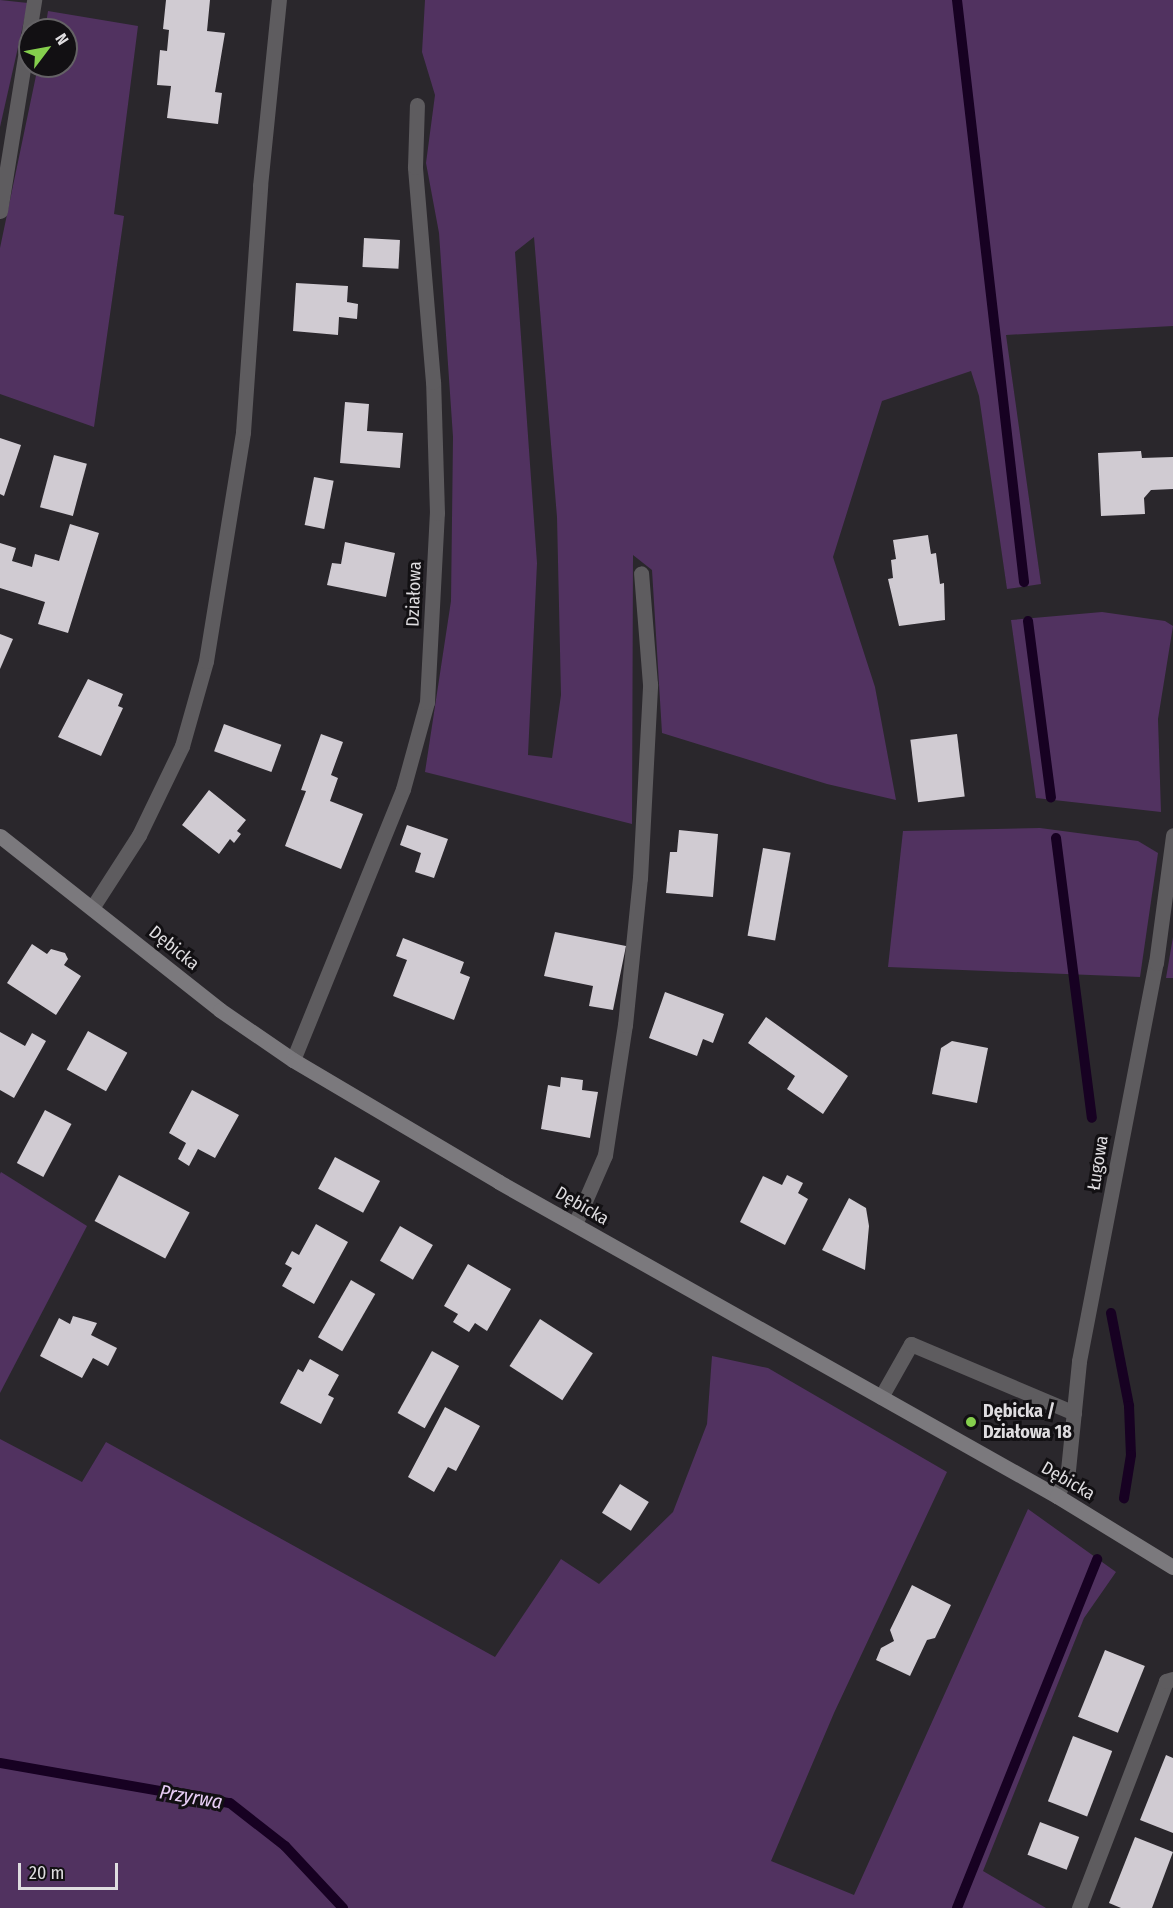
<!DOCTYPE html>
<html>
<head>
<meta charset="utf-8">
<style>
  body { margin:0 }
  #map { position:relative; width:1173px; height:1908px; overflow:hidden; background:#2a272c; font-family:"Fira Sans Condensed",sans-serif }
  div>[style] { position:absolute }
  .green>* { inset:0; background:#513260 }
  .stream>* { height:10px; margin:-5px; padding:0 5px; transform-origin:5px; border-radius:5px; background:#170122 }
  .building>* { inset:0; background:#d0cbd2; transform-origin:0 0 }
  .lane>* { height:15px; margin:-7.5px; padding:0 7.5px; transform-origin:7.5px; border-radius:7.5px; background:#5e5c5f }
  .street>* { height:15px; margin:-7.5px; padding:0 7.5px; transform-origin:7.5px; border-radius:7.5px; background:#5e5c5f }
  .secondary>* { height:15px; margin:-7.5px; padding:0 7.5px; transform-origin:7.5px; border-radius:7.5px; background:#7b797d }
  .dots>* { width:16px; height:16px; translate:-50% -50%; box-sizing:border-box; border:3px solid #121013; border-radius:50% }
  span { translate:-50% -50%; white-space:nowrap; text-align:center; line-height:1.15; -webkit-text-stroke:6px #121013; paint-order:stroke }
  .street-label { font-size:18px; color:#dfdde0 }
  .poi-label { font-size:18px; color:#dfdde0; font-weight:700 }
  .left { translate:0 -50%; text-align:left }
  .water-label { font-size:20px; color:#e8cef6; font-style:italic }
  .north { position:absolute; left:18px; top:18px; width:60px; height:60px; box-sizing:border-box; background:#121013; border:2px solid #646265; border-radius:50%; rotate:58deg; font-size:16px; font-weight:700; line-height:24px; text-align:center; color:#dfdde0 }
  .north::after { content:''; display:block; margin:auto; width:21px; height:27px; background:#85cf4d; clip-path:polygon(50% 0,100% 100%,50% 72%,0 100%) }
  .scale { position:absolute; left:18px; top:1863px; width:100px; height:27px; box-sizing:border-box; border:3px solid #dfdde0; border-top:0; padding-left:8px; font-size:18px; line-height:21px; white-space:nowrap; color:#dfdde0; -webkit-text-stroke:4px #121013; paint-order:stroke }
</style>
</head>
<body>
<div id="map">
  <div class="green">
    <i style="clip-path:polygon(0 0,28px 3px,0 127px)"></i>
    <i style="clip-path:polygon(evenodd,425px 0,1173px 0,1173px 326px,1006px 335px,1041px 584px,1007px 589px,979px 396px,971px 371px,882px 401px,833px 557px,875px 687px,896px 800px,827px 784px,662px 733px,652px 570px,633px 555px,632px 824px,425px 772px,451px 601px,453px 437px,439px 233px,426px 163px,435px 95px,422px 52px,425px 0,534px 237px,557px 517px,561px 695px,552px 758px,528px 755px,537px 563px,515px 252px,534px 237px)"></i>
    <i style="clip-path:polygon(48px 11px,138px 26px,114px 214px,124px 216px,94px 427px,0 394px,0 248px,38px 66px,66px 66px,66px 30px,45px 30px)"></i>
    <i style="clip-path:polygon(1102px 612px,1165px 621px,1173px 626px,1158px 719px,1161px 812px,1036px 798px,1011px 620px)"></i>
    <i style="clip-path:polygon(1040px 828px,1138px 841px,1158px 853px,1140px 977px,888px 967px,903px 831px)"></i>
    <i style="clip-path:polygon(1173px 937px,1173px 978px,1166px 978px)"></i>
    <i style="clip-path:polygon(1px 1172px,87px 1226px,0 1393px,0 1174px)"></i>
    <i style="clip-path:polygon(712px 1356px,768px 1368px,947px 1472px,834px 1713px,771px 1861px,854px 1895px,1028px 1509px,1116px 1572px,1084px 1618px,983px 1871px,1046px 1908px,0 1908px,0 1439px,82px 1482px,106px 1442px,495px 1657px,561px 1559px,599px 1584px,673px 1512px,707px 1424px)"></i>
  </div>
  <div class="stream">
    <i style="left:957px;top:0;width:586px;rotate:83.43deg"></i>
    <i style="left:1028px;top:621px;width:178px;rotate:82.6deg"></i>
    <i style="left:1056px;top:838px;width:282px;rotate:82.7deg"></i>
    <i style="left:1111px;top:1313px;width:95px;rotate:79deg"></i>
    <i style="left:1129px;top:1406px;width:49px;rotate:87.7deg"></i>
    <i style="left:1131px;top:1455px;width:44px;rotate:99.2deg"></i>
    <i style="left:0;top:1763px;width:233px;rotate:9.9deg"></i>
    <i style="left:230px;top:1803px;width:70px;rotate:38deg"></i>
    <i style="left:285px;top:1846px;width:85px;rotate:46.9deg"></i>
    <i style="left:957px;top:1908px;width:376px;rotate:-68.1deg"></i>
  </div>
  <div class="building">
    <i style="clip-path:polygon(166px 0,210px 0,207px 31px,225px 33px,215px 92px,222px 93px,218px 124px,167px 118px,171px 86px,157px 85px,160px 50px,167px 51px,169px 30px,163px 29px)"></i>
    <i style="left:364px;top:238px;width:36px;height:29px;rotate:3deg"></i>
    <i style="clip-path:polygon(296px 283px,348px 286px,347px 302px,358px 304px,357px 319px,339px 317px,338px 335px,293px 331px)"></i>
    <i style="clip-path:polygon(345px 402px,369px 404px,367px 431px,403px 433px,400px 468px,340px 463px)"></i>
    <i style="clip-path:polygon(0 438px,21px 445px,4px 496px,0 494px)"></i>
    <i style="clip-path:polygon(1141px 451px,1142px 458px,1173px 457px,1173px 489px,1151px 490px,1144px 498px,1145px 514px,1101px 516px,1098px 453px)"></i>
    <i style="left:54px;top:455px;width:34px;height:54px;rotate:15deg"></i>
    <i style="left:314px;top:477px;width:20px;height:49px;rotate:11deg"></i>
    <i style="clip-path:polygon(70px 524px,99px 533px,68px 633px,38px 624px,45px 602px,0 588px,0 543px,16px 548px,12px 561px,32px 567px,35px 554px,59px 561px)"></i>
    <i style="clip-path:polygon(928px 535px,931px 554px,936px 553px,940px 584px,944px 583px,945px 620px,899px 626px,888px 579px,893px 578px,891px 560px,896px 559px,893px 540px)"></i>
    <i style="clip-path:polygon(345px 542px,395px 553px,386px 597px,327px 585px,332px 563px,341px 564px)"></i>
    <i style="clip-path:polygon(0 634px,13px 639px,0 669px)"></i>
    <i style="clip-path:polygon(88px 679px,123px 694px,118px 706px,123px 708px,101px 756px,58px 737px)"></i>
    <i style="left:224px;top:724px;width:61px;height:29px;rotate:20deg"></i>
    <i style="clip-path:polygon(321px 734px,343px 742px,331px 775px,338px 778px,330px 801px,363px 814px,341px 869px,285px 846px,306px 791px,301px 790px)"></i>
    <i style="left:957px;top:734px;width:63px;height:47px;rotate:83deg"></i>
    <i style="clip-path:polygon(209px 790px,246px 820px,237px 831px,241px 834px,234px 843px,230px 839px,219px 854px,182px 825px)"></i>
    <i style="clip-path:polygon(407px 825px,448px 839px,434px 878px,415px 872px,421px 853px,400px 845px)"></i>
    <i style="clip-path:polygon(679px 830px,718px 834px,713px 897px,666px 893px,670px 852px,677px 852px)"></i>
    <i style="left:763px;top:848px;width:28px;height:89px;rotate:10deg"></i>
    <i style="clip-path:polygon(555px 932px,626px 946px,613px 1010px,589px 1006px,593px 986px,544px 976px)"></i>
    <i style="clip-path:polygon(403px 938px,464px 962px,460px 973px,470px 977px,454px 1020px,393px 996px,407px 960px,396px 956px)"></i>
    <i style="clip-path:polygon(32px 944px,47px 954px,51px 949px,65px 953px,68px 959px,64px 965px,81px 976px,56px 1015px,7px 983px)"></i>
    <i style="clip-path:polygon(665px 992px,724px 1014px,713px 1043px,703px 1039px,697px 1056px,649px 1038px)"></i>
    <i style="clip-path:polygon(766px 1017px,848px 1076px,823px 1114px,787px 1089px,795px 1076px,748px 1043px)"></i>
    <i style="left:88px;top:1031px;width:45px;height:44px;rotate:29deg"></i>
    <i style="clip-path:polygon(0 1032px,25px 1046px,32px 1033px,46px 1041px,14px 1098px,0 1090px)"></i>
    <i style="clip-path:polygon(952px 1041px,988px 1048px,977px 1103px,932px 1094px,941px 1048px)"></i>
    <i style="clip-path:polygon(561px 1077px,583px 1080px,582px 1090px,598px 1092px,590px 1138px,541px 1129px,548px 1085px,560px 1087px)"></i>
    <i style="clip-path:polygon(192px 1090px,239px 1115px,215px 1158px,198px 1149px,189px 1166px,178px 1159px,186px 1143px,169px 1133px)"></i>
    <i style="left:45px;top:1110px;width:30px;height:60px;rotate:28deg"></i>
    <i style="left:335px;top:1157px;width:51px;height:36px;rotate:28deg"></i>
    <i style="left:119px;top:1175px;width:80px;height:52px;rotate:28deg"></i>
    <i style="clip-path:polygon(787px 1175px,803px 1183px,798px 1193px,808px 1199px,785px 1245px,740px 1222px,763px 1176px,782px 1185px)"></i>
    <i style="clip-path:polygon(849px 1198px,866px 1208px,869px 1226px,865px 1270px,822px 1250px)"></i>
    <i style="clip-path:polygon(316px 1224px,348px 1242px,314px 1304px,282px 1286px,292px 1268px,285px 1264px,292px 1251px,299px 1255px)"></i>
    <i style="left:400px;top:1226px;width:38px;height:40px;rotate:30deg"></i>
    <i style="clip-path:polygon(468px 1264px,511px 1289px,487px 1331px,475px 1323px,469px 1332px,453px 1322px,458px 1314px,444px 1306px)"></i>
    <i style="left:351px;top:1280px;width:28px;height:66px;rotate:30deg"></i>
    <i style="clip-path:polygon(73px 1316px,97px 1323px,91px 1335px,117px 1348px,108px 1366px,93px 1358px,82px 1378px,40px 1356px,59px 1318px,70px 1324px)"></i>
    <i style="left:540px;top:1319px;width:63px;height:56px;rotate:33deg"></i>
    <i style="left:432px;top:1351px;width:31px;height:71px;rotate:29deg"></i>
    <i style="clip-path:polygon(310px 1359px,339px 1375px,328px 1395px,334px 1398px,321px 1424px,280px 1403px,298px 1369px,303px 1372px)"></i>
    <i style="clip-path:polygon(445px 1407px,480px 1426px,456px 1471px,448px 1467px,434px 1492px,408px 1477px)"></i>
    <i style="left:620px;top:1484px;width:34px;height:34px;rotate:32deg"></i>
    <i style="clip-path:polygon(912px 1585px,951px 1605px,935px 1638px,927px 1640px,910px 1676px,876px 1660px,881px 1648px,894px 1641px,890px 1630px)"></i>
    <i style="left:1105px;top:1650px;width:43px;height:72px;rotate:22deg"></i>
    <i style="left:1073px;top:1736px;width:42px;height:70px;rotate:21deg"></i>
    <i style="clip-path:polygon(1166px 1755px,1173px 1758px,1173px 1833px,1140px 1820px)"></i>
    <i style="left:1040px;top:1822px;width:42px;height:35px;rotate:21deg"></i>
    <i style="clip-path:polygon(1135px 1837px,1173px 1852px,1152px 1908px,1121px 1908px,1109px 1903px)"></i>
  </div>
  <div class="lane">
    <i style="left:0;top:211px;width:214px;rotate:-80.8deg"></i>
    <i style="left:92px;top:908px;width:87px;rotate:-57.2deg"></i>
    <i style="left:139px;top:835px;width:99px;rotate:-64.2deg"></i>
    <i style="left:182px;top:746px;width:88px;rotate:-74.2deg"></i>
    <i style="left:206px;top:661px;width:232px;rotate:-80.8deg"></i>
    <i style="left:243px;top:432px;width:247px;rotate:-86deg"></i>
    <i style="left:260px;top:186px;width:187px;rotate:-84.2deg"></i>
    <i style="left:575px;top:1224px;width:75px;rotate:-66.5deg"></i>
    <i style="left:605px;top:1155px;width:132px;rotate:-81.3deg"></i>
    <i style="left:625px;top:1025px;width:148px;rotate:-84.2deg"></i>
    <i style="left:640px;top:878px;width:194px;rotate:-87deg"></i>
    <i style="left:650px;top:684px;width:111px;rotate:-94.6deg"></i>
    <i style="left:1079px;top:1908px;width:243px;rotate:-69deg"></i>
    <i style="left:1166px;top:1681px;width:7px;rotate:-16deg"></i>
  </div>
  <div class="street">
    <i style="left:293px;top:1060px;width:292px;rotate:-67.9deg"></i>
    <i style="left:403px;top:789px;width:90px;rotate:-74.6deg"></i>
    <i style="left:427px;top:702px;width:189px;rotate:-87deg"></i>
    <i style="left:437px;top:513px;width:131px;rotate:-91.7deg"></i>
    <i style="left:433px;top:382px;width:216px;rotate:-94.8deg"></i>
    <i style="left:415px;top:167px;width:62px;rotate:-88.2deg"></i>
    <i style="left:881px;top:1397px;width:61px;rotate:-60.5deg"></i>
    <i style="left:911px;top:1344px;width:177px;rotate:22.9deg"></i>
    <i style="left:1057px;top:1496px;width:28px;rotate:-67deg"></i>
    <i style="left:1068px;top:1470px;width:110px;rotate:-84.2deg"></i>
    <i style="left:1079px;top:1361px;width:405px;rotate:-79.1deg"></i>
    <i style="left:1156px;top:963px;width:129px;rotate:-82.4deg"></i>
  </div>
  <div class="secondary">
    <i style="left:0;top:836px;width:280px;rotate:38.3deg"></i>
    <i style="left:220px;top:1010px;width:88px;rotate:34.4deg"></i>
    <i style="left:293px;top:1060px;width:239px;rotate:30.6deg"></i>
    <i style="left:499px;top:1182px;width:640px;rotate:29.37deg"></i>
    <i style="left:1057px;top:1496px;width:136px;rotate:31.5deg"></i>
  </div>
  <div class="dots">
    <i style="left:971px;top:1422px;background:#85cf4d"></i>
  </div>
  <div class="street-label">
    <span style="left:414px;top:594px;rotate:-88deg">Działowa</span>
    <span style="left:174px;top:948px;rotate:39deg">Dębicka</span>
    <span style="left:1098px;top:1163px;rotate:-81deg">Ługowa</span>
    <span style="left:582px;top:1206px;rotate:30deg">Dębicka</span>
    <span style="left:1068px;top:1481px;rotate:30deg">Dębicka</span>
  </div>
  <div class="poi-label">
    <span class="left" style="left:983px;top:1422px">Dębicka /<br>Działowa 18</span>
  </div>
  <div class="water-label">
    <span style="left:191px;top:1797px;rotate:10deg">Przyrwa</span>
  </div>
  <div class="north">N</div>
  <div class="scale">20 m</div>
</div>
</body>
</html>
